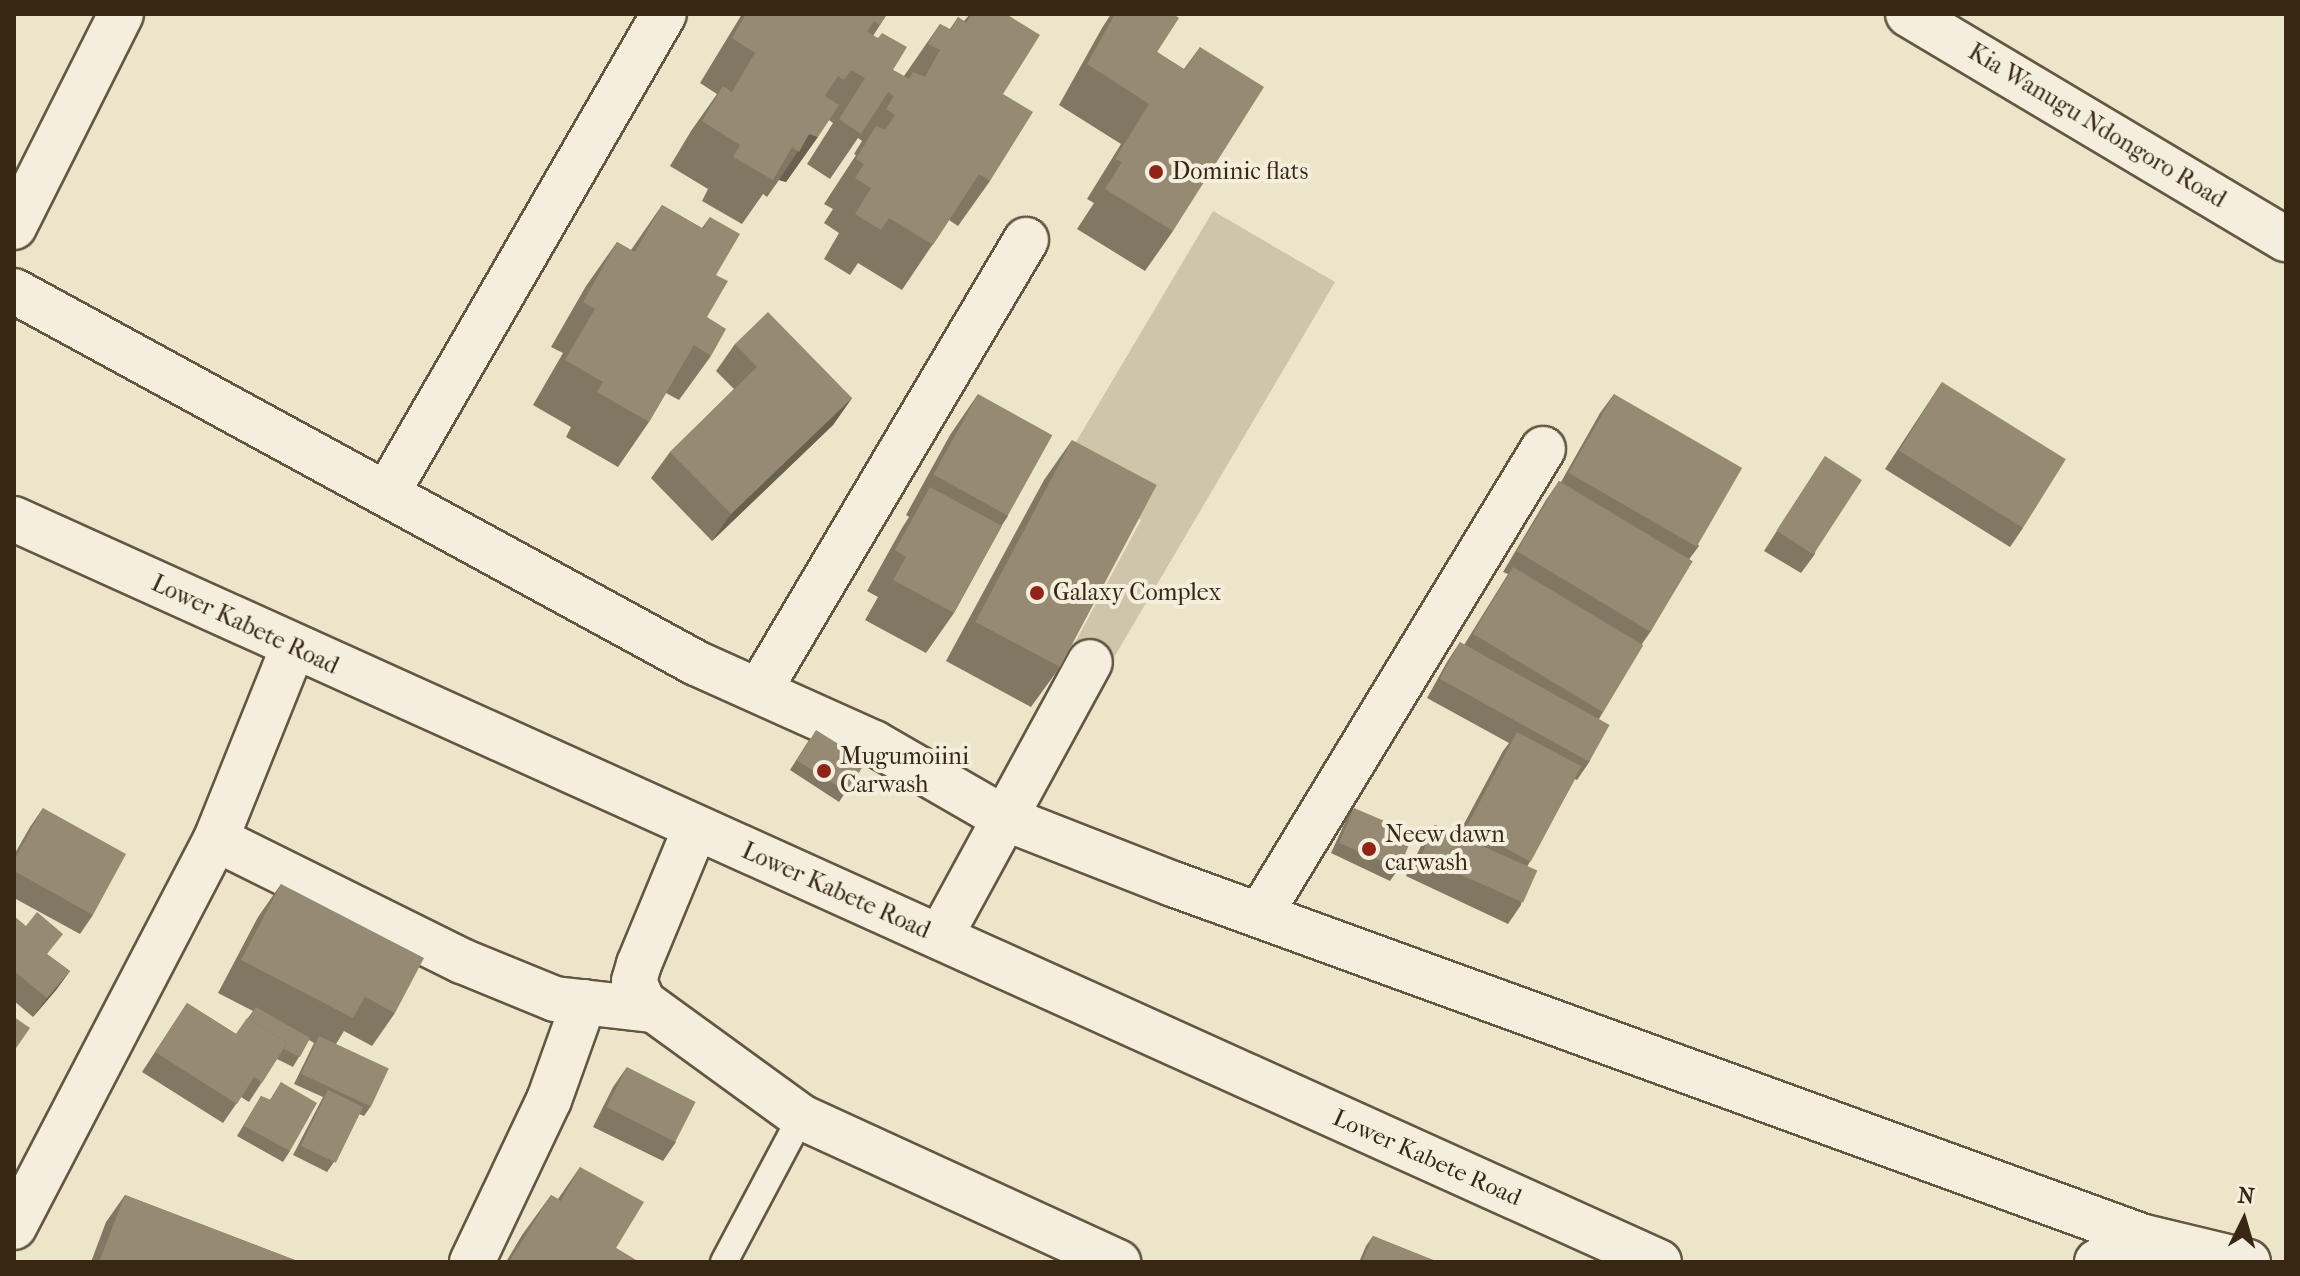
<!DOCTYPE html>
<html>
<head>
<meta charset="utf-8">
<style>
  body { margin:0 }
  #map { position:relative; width:2300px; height:1276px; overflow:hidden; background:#ede5ca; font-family:"IM FELL French Canon",serif }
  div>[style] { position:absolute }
  .green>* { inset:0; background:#cec5ab }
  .roads { filter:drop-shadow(2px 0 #645641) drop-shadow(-2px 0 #645641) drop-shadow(0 2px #645641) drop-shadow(0 -2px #645641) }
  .lane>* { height:26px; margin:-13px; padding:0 13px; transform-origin:13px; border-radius:13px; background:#f3eedd }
  .street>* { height:44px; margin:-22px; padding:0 22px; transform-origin:22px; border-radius:22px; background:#f3eedd }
  .secondary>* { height:44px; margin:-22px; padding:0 22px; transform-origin:22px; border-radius:22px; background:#f3eedd }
  .wall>* { inset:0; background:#817762 }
  .shaded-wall>* { inset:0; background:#696150 }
  .building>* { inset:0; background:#968a72; transform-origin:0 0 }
  .dots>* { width:22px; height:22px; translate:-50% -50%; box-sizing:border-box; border:4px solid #f3eedd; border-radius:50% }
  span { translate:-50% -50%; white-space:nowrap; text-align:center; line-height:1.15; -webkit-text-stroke:8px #f3eedd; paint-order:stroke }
  .street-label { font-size:24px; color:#372713 }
  .poi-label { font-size:24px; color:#372713 }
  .left { translate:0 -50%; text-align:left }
  .frame { position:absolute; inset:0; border:16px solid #372713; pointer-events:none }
  .north { position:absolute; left:2204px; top:1180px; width:80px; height:80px; -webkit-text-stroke:6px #f3eedd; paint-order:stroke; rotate:5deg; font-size:22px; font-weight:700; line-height:32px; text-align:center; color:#372713 }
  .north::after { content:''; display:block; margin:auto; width:28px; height:36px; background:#372713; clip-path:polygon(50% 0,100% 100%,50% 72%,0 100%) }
</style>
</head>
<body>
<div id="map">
  <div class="green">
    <i style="clip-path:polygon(1213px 211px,1335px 282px,1083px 710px,1049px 691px,1141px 520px,1057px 474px)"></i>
  </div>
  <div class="roads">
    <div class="lane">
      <i style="left:724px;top:1262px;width:164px;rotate:-62deg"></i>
    </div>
    <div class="street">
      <i style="left:1908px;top:14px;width:440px;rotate:30.8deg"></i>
      <i style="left:14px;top:227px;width:238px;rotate:-63.3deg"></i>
      <i style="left:14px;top:291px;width:777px;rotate:28.61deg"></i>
      <i style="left:696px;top:663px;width:195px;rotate:24.2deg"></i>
      <i style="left:874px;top:743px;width:148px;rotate:30deg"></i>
      <i style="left:1002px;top:817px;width:184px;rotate:21.4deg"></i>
      <i style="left:1173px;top:884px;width:1033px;rotate:19.98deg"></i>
      <i style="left:2144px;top:1237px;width:107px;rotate:13.5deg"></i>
      <i style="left:387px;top:493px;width:553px;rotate:-59.96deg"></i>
      <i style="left:760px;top:689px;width:522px;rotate:-59.36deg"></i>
      <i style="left:695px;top:829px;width:146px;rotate:112.5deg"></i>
      <i style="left:639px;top:964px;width:18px;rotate:106deg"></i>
      <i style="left:634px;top:981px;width:23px;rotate:67deg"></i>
      <i style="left:643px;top:1002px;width:195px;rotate:36deg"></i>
      <i style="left:801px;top:1117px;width:349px;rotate:24.6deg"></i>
      <i style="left:216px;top:839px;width:275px;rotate:26.4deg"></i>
      <i style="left:462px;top:961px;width:100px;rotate:22.2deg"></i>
      <i style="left:555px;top:999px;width:99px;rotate:6.4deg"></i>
      <i style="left:1261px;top:913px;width:543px;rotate:-58.71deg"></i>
      <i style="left:940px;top:937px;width:313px;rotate:-61.4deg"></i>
      <i style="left:14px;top:1227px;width:437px;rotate:-62.5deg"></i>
      <i style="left:216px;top:839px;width:207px;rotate:-68.1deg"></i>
      <i style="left:472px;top:1262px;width:179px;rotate:-64.6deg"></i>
      <i style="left:549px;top:1100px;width:104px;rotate:-70.3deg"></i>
      <i style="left:2097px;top:1262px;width:53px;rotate:-28deg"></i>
    </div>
    <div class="secondary">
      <i style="left:14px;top:519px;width:1805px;rotate:24.31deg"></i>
    </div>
  </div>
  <div class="wall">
    <i style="clip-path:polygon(742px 14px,887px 14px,873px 36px,893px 70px,904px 76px,940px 24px,950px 29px,958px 17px,964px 21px,970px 14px,1006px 14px,1003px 94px,990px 181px,958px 226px,949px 220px,902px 290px,858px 263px,850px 275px,824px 259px,839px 233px,824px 223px,833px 209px,824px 204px,856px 155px,854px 154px,862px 141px,858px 138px,830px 179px,807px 164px,833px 123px,829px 120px,786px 182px,779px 180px,767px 197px,763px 194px,742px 224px,702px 201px,708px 189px,670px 166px,691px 131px,717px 94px,700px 83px)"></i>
    <i style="clip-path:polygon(1111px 14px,1173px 14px,1157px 52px,1184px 69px,1200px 47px,1173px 231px,1145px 271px,1077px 229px,1094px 203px,1087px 199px,1121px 144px,1059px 105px,1102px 28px)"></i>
    <i style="clip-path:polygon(662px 205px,702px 228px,710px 217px,716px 275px,707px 317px,711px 356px,679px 400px,666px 393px,649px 422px,618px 467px,566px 437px,571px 427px,533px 405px,563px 353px,551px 347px,586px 286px,617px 242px,631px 250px)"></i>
    <i style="clip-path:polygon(735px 344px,852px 398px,833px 425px,712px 541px,651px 478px,670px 452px,734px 389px,716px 371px)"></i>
    <i style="clip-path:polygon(1942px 382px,2023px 528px,2010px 547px,1885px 469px)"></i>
    <i style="clip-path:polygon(978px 394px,1008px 516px,1002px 525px,954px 613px,926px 653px,865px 620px,878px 597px,867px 591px,902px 528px,909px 517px,906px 515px,950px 435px)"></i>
    <i style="clip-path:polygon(1614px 394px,1699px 546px,1690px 558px,1651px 631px,1642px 644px,1599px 719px,1590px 761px,1577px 780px,1575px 779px,1527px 867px,1521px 905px,1508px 924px,1406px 876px,1422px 844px,1435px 825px,1458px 835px,1503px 751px,1509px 743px,1427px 698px,1447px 662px,1460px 642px,1464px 645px,1508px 574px,1503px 572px,1546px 500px,1559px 481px,1561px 482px,1600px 413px)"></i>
    <i style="clip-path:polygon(1072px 440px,1060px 667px,1031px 707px,946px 661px,1044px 480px)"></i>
    <i style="clip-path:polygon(1825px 456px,1815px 554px,1801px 573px,1764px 551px)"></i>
    <i style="clip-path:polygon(809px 740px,866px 761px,839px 802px,790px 770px)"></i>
    <i style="clip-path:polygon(43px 808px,93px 915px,80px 934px,14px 898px,14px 855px,30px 827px)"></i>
    <i style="clip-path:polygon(1354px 808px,1397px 871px,1390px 881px,1331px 853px,1347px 818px)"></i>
    <i style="clip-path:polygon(281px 884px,395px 1013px,372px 1046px,344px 1031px,336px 1044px,371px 1106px,364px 1116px,359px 1114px,334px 1162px,327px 1172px,293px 1155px,323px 1097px,294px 1084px,314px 1043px,309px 1040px,293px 1067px,277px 1059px,249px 1102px,241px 1097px,223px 1123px,142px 1072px,187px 1003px,236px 1034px,248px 1018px,253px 1011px,218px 993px,258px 917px)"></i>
    <i style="clip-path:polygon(14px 916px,48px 955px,70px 971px,56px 990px,33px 1017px,14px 1001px)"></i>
    <i style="clip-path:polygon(627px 1067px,676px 1142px,663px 1161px,593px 1127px,613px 1087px)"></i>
    <i style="clip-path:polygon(281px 1082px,290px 1151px,283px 1162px,237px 1136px,261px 1096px,270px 1100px)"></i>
    <i style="clip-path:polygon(580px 1167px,616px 1248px,639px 1262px,506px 1262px,522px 1235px,551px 1195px,558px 1199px)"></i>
    <i style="clip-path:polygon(125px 1195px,300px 1262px,91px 1262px,106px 1222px)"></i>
    <i style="clip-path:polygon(1373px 1236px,1438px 1262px,1359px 1262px,1366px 1246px)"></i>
  </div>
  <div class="shaded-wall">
    <i style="clip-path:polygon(809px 134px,818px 137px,786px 182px,779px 180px)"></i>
    <i style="clip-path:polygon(852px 398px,833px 425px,712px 541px,731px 514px)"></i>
    <i style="clip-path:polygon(70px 971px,56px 990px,33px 1017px,47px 998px)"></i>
  </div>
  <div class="building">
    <i style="clip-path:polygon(746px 14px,887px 14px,880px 25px,874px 21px,867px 32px,878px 38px,882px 33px,907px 47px,893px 70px,909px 79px,913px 72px,925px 77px,940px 50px,928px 44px,940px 24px,951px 30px,958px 17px,966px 23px,972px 14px,1006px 14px,1040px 35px,1003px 94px,1033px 112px,990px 181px,979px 174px,933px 245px,889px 218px,881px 230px,855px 214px,871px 188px,855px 178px,864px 164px,856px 159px,876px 126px,885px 130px,895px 115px,886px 109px,894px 96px,888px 92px,861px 134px,839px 119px,865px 78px,851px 70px,844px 80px,838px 76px,825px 96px,839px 105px,818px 137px,809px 134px,799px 152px,792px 147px,773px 180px,733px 157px,740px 145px,702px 121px,723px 86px,732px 92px,755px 53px,732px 38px)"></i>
    <i style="clip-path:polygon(1115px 14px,1173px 14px,1179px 18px,1157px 52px,1185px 70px,1200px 47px,1264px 87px,1173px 231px,1105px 189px,1122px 162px,1115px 159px,1149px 104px,1087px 64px)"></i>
    <i style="clip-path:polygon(662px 205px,703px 229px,710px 217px,740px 234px,716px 275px,728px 281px,707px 317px,726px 329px,711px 356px,694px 345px,649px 422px,597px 392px,603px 382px,565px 360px,595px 309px,583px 302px,617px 242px,635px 252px)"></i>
    <i style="clip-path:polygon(768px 312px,852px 398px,731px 514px,670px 452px,757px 367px,735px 344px)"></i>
    <i style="left:1942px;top:382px;width:146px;height:81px;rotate:32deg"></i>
    <i style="left:978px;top:394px;width:85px;height:92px;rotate:29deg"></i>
    <i style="left:1614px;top:394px;width:148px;height:91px;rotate:30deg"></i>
    <i style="left:1072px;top:440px;width:96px;height:206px;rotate:28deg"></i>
    <i style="left:1825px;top:456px;width:44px;height:89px;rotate:33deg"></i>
    <i style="left:1559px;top:481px;width:156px;height:82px;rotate:31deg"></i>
    <i style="clip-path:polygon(930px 487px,1002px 526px,954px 613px,893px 580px,906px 557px,895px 550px)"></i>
    <i style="left:1513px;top:567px;width:152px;height:78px;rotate:31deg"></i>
    <i style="left:1460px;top:642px;width:171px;height:42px;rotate:29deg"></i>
    <i style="left:816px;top:730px;width:59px;height:36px;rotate:32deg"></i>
    <i style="left:1517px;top:732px;width:73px;height:108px;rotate:28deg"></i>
    <i style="clip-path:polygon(43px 808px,126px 854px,93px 915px,14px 871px,14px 860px)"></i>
    <i style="left:1354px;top:808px;width:65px;height:38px;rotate:23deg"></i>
    <i style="left:1435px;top:825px;width:112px;height:35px;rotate:24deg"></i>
    <i style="clip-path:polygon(281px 884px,424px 958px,395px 1013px,365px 997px,353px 1018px,241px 960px)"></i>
    <i style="clip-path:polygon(37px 912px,63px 934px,47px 954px,70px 971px,47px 998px,14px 971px,14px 916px,26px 926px)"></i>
    <i style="clip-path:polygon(187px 1003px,236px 1034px,247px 1018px,287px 1043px,262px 1083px,254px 1077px,237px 1104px,155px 1052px)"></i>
    <i style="clip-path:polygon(256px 1007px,310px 1038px,300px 1057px,284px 1049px,287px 1043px,249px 1019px)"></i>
    <i style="clip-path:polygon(14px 1017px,30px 1028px,14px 1051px)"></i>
    <i style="left:319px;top:1036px;width:77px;height:42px;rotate:25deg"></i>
    <i style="left:627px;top:1067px;width:77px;height:45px;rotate:27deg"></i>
    <i style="clip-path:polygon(281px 1082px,317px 1103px,290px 1151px,244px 1126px,261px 1096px,271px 1100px)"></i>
    <i style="left:328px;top:1090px;width:39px;height:62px;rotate:26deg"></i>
    <i style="clip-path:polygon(580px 1167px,644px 1202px,616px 1248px,639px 1262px,509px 1262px,551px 1195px,561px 1201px)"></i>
    <i style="clip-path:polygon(125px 1195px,300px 1262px,99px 1262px)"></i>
    <i style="clip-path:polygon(1373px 1236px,1438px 1262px,1362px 1262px)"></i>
  </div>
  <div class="dots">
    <i style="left:1156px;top:172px;background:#8f2418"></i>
    <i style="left:1037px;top:593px;background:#8f2418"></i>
    <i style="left:824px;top:771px;background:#8f2418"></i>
    <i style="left:1369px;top:849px;background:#8f2418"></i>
  </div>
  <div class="street-label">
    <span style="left:2097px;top:126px;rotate:31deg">Kia Wanugu Ndongoro Road</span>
    <span style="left:245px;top:625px;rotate:25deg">Lower Kabete Road</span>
    <span style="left:836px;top:891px;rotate:24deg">Lower Kabete Road</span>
    <span style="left:1427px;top:1158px;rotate:24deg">Lower Kabete Road</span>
  </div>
  <div class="poi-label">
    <span class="left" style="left:1172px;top:172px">Dominic flats</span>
    <span class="left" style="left:1053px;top:593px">Galaxy Complex</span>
    <span class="left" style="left:840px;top:771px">Mugumoiini<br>Carwash</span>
    <span class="left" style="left:1385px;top:849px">Neew dawn<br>carwash</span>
  </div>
  <div class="frame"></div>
  <div class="north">N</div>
</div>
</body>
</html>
